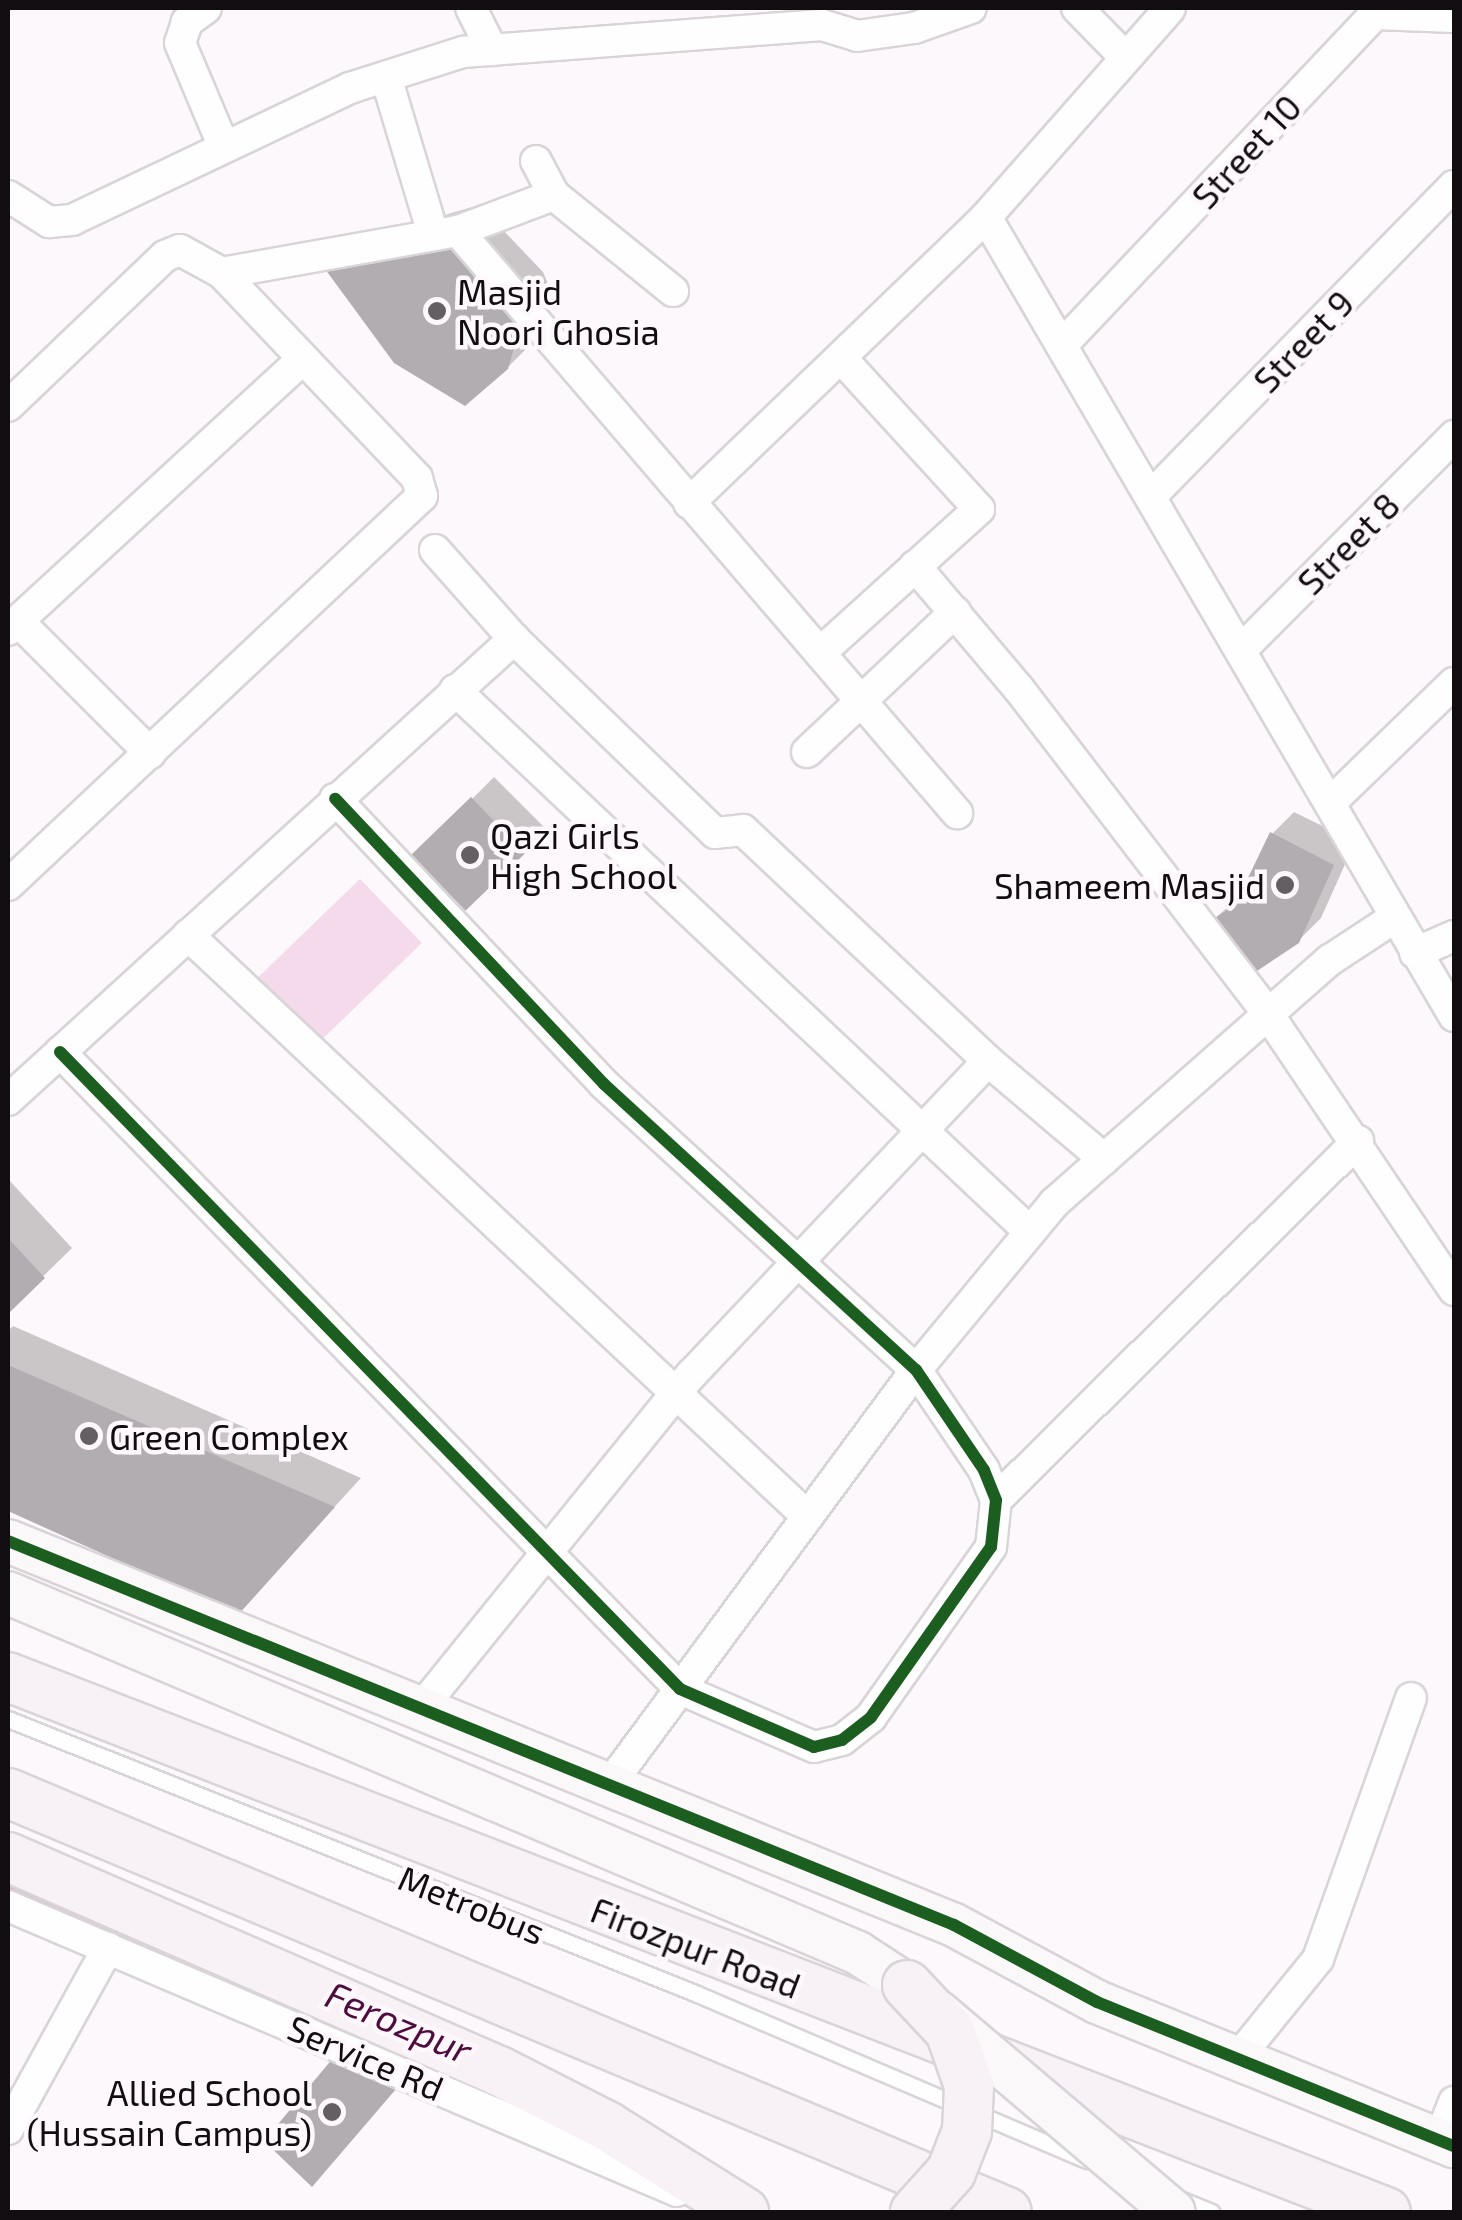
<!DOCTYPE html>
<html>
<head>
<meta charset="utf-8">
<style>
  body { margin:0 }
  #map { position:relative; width:1462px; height:2220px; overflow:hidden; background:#fdf8fb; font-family:"Exo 2",sans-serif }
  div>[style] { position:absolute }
  .green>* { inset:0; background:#f5daeb; transform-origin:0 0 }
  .shadow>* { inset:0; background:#0003 }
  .stream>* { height:11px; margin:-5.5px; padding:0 5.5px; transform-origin:5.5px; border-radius:5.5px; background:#dfb7d1 }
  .building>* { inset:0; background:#b2adb0; transform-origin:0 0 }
  .roads { filter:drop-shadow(2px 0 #d9d4d7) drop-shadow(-2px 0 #d9d4d7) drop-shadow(0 2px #d9d4d7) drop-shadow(0 -2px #d9d4d7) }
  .lane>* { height:15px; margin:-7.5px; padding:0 7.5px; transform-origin:7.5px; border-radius:7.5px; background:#fffefe }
  .street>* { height:30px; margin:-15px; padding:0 15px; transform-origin:15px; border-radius:15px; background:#fffefe }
  .secondary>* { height:42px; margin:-21px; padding:0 21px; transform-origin:21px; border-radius:21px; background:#fbf8fa }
  .primary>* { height:48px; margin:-24px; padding:0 24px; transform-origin:24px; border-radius:24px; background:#f8f2f6 }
  .bridges { filter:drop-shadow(2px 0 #d9d4d7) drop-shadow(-2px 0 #d9d4d7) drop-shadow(0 2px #d9d4d7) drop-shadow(0 -2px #d9d4d7) }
  .secondary-bridge>* { height:42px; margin:-21px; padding:0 21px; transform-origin:21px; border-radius:21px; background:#fbf8fa }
  .primary-bridge>* { height:48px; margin:-24px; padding:0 24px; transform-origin:24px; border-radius:24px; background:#f8f2f6 }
  .cycleway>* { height:12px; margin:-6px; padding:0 6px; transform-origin:6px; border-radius:6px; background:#1b5e20 }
  .dots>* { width:28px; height:28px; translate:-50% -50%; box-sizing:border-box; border:5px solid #fef7fc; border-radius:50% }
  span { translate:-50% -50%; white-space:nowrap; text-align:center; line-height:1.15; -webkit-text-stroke:9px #fef7fc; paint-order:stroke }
  .street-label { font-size:35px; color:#120d10 }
  .poi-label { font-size:35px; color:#120d10 }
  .left { translate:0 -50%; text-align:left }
  .right { translate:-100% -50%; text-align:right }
  .water-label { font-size:38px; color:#4f0d3f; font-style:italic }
  .frame { position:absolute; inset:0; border:10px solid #120d10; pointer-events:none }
</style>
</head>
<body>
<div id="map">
  <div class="green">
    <i style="left:360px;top:879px;width:89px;height:143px;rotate:46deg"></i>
  </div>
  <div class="shadow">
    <i style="clip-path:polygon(479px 205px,543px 272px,550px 289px,537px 338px,507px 368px,357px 241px)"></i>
    <i style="clip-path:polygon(494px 777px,547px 830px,490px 890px,472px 799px)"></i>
    <i style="clip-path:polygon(1294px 812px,1355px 842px,1321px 918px,1298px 941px,1207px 925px,1243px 894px,1272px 834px)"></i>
    <i style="clip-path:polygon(8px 1179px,72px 1248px,8px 1311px)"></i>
    <i style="clip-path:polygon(13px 1326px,361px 1478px,238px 1612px,8px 1508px,8px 1331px)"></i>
    <i style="clip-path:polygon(357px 2037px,420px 2061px,333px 2162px,335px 2060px)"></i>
  </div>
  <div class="stream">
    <i style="left:8px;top:1886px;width:542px;rotate:23.25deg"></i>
  </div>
  <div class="building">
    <i style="clip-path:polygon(449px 232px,522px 320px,508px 369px,465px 406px,394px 363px,325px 269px)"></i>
    <i style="left:471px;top:797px;width:78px;height:83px;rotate:46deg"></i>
    <i style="clip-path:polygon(1270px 832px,1334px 865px,1299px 943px,1248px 977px,1204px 925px,1235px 905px)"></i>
    <i style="clip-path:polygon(8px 1238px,45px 1278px,8px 1314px)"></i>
    <i style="clip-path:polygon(8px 1365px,335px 1507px,238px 1615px,8px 1511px)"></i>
    <i style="clip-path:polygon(333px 2058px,401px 2083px,312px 2187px,264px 2141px)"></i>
  </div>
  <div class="roads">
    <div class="lane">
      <i style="left:8px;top:1719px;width:740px;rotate:21.74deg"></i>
      <i style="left:695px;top:1993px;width:426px;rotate:23.1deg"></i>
      <i style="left:1177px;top:2198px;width:37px;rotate:22deg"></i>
    </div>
    <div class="street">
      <i style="left:206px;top:8px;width:24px;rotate:144deg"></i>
      <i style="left:187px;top:22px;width:22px;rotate:108deg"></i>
      <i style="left:180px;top:43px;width:113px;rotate:67.1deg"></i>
      <i style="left:471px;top:8px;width:47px;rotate:63.4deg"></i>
      <i style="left:1077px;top:8px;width:70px;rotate:45.6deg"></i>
      <i style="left:386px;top:77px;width:164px;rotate:73.3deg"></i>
      <i style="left:536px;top:161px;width:38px;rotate:62deg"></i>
      <i style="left:554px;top:195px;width:153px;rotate:38.9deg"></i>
      <i style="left:8px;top:196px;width:49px;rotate:32.4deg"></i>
      <i style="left:49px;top:222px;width:23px;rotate:-5deg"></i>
      <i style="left:72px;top:220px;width:308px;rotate:-25.4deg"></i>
      <i style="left:350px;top:88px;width:119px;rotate:-17.7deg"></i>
      <i style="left:463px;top:52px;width:360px;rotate:-4.3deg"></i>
      <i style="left:822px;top:25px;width:37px;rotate:17deg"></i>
      <i style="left:857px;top:36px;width:58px;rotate:-8deg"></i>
      <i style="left:914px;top:28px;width:60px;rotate:-19.3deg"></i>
      <i style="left:986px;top:217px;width:926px;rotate:59.64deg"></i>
      <i style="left:458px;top:231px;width:103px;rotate:-20.6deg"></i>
      <i style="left:1062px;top:345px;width:456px;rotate:-46.6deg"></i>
      <i style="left:1375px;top:14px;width:79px;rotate:2.2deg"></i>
      <i style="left:8px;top:406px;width:217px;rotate:-43.7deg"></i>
      <i style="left:165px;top:256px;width:16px;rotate:-22deg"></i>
      <i style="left:180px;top:250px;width:48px;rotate:28.7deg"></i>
      <i style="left:222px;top:273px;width:240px;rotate:-10.1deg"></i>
      <i style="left:458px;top:231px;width:767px;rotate:49.39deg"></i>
      <i style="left:1151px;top:496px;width:433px;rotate:-45.7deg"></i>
      <i style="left:689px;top:503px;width:412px;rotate:-43.9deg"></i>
      <i style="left:986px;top:217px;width:278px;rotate:-48.6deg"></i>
      <i style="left:435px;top:550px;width:119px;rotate:48.4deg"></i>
      <i style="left:514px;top:639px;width:279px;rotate:44deg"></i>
      <i style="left:715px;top:833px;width:28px;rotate:-6deg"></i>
      <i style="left:743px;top:830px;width:337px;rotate:43.3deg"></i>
      <i style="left:988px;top:1061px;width:152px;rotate:40.2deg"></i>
      <i style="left:915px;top:566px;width:161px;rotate:49.8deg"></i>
      <i style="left:1019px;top:689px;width:409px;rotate:52.5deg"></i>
      <i style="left:1268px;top:1014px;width:333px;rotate:56deg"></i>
      <i style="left:18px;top:621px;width:187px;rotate:45deg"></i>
      <i style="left:8px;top:630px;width:401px;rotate:-42.6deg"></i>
      <i style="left:1242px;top:649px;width:301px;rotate:-45.1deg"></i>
      <i style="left:821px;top:652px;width:213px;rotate:-42.1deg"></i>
      <i style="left:979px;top:509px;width:205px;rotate:-132.4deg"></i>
      <i style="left:455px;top:690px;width:790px;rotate:43.31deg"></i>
      <i style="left:807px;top:752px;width:204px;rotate:-43.4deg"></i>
      <i style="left:1331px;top:802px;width:171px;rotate:-44.1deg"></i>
      <i style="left:8px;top:885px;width:568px;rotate:-43.22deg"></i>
      <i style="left:422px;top:496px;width:19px;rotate:-106deg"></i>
      <i style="left:417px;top:478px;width:283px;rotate:-133.6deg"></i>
      <i style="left:188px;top:935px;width:850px;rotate:43.19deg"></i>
      <i style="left:1415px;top:953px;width:43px;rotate:-23.6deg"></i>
      <i style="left:60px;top:1052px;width:889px;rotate:45.77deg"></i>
      <i style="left:680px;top:1689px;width:146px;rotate:23.4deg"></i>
      <i style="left:814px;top:1747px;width:29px;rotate:-14deg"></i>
      <i style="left:842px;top:1740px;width:37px;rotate:-38deg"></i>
      <i style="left:871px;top:1717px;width:208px;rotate:-54.8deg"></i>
      <i style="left:991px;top:1547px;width:47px;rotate:-83.9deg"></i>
      <i style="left:996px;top:1500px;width:32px;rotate:-112deg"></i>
      <i style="left:984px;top:1470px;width:121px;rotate:-124.2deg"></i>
      <i style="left:916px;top:1370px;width:423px;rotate:-137.5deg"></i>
      <i style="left:604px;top:1084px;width:392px;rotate:-133.3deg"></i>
      <i style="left:8px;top:1100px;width:685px;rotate:-42.34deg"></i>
      <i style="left:996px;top:1500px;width:510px;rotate:-44.76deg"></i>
      <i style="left:421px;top:1708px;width:429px;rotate:-51deg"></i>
      <i style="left:691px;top:1375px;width:432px;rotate:-46.6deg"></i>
      <i style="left:610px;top:1784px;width:515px;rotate:-53.53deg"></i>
      <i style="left:916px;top:1370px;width:217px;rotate:-50.4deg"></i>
      <i style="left:1054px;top:1203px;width:368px;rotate:-41.4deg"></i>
      <i style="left:1330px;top:960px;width:77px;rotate:-33.3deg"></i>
      <i style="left:8px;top:1906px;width:727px;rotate:23.07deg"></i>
      <i style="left:1237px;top:2059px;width:129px;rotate:-51deg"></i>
      <i style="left:1318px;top:1959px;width:277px;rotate:-70.4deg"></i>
      <i style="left:8px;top:2129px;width:207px;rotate:-61.1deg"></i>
      <i style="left:1439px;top:2140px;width:41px;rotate:-68.5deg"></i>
    </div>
    <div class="secondary">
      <i style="left:8px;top:1541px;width:1021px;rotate:22.09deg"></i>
      <i style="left:954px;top:1925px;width:162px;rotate:28.3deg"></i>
      <i style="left:1097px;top:2002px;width:385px;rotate:22deg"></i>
      <i style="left:8px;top:1593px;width:923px;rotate:22.95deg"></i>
      <i style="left:858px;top:1953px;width:59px;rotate:33.1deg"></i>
    </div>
    <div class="primary">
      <i style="left:8px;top:1677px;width:1478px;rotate:21.22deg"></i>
      <i style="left:8px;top:1793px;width:1083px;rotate:22.75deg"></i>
      <i style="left:8px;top:1857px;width:536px;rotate:23.55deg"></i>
      <i style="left:499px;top:2071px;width:121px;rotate:27deg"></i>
      <i style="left:607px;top:2126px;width:162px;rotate:32.1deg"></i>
    </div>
  </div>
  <div class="bridges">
    <div class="secondary-bridge">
      <i style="left:938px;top:2012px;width:309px;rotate:40.3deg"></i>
    </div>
    <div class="primary-bridge">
      <i style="left:907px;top:1985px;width:63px;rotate:46.9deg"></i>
      <i style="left:950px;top:2031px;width:58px;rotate:70.9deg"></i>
      <i style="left:969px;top:2086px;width:45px;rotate:92.5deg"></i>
      <i style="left:967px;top:2131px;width:44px;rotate:111.3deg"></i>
      <i style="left:951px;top:2172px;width:54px;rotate:132deg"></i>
    </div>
  </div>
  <div class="cycleway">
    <i style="left:60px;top:1052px;width:889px;rotate:45.77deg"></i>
    <i style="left:680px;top:1689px;width:146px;rotate:23.4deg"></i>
    <i style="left:814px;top:1747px;width:29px;rotate:-14deg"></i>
    <i style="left:842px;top:1740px;width:37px;rotate:-38deg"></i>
    <i style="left:871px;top:1717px;width:208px;rotate:-54.8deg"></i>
    <i style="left:991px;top:1547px;width:47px;rotate:-83.9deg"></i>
    <i style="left:996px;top:1500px;width:32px;rotate:-112deg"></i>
    <i style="left:984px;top:1470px;width:121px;rotate:-124.2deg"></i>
    <i style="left:916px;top:1370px;width:423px;rotate:-137.5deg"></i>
    <i style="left:604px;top:1084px;width:392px;rotate:-133.3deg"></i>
    <i style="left:8px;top:1541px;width:1021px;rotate:22.09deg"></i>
    <i style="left:954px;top:1925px;width:162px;rotate:28.3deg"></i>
    <i style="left:1097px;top:2002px;width:385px;rotate:22deg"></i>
  </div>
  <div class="dots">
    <i style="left:437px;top:311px;background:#645f62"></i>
    <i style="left:470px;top:855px;background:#645f62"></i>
    <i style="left:1285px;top:885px;background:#645f62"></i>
    <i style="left:89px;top:1436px;background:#645f62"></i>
    <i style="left:332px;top:2112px;background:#645f62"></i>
  </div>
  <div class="street-label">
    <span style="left:1246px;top:151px;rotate:-47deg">Street 10</span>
    <span style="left:1303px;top:341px;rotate:-46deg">Street 9</span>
    <span style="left:1348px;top:543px;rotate:-45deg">Street 8</span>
    <span style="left:472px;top:1904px;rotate:22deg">Metrobus</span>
    <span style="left:696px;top:1947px;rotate:21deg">Firozpur Road</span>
    <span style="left:366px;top:2057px;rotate:23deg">Service Rd</span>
  </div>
  <div class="poi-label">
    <span class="left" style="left:457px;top:311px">Masjid<br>Noori Ghosia</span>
    <span class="left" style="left:490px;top:855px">Qazi Girls<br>High School</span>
    <span class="right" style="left:1265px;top:885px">Shameem Masjid</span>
    <span class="left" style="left:109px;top:1436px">Green Complex</span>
    <span class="right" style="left:312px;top:2112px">Allied School<br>(Hussain Campus)</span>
  </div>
  <div class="water-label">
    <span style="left:399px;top:2022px;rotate:23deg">Ferozpur</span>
  </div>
  <div class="frame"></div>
</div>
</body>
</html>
